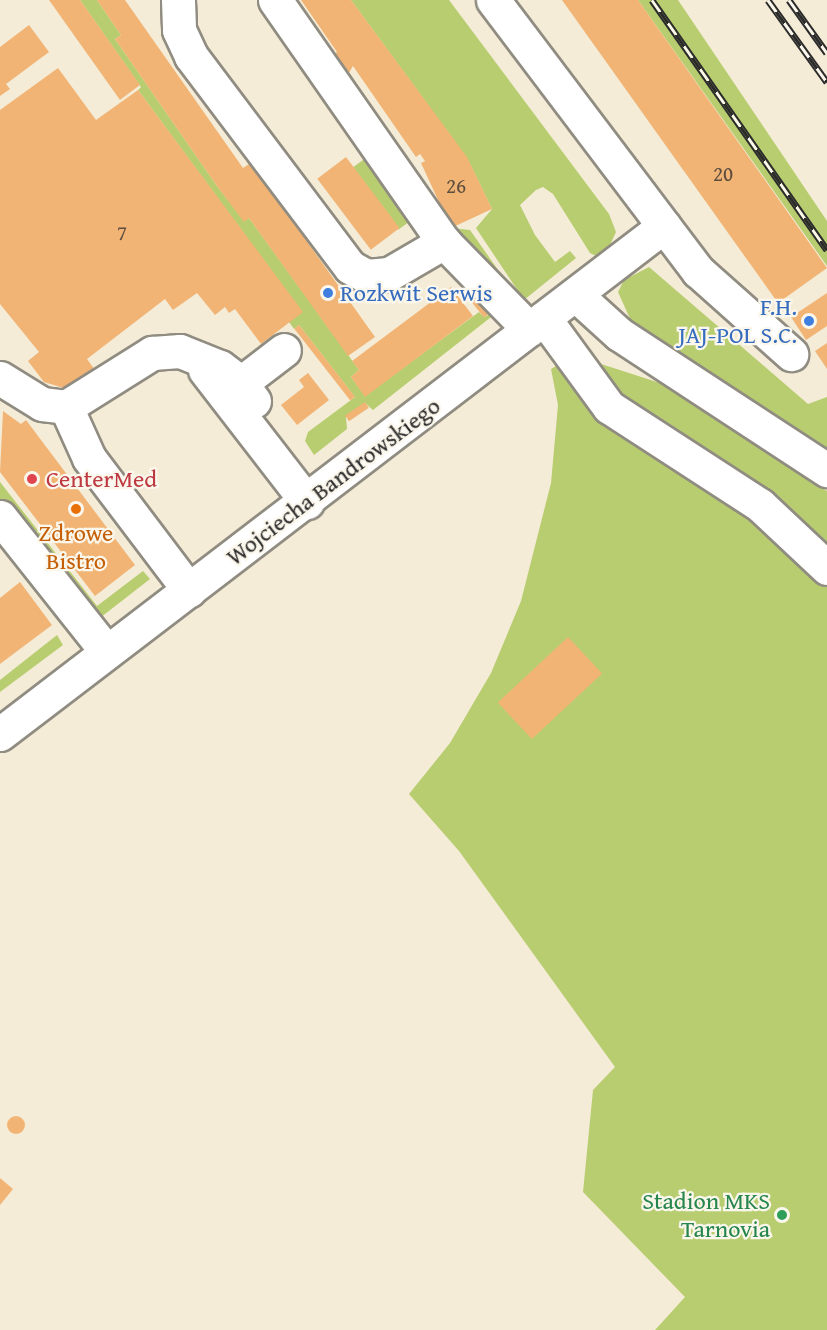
<!DOCTYPE html>
<html>
<head>
<meta charset="utf-8">
<style>
  body { margin:0 }
  #map { position:relative; width:827px; height:1330px; overflow:hidden; background:#f4ecd7; font-family:"Gentium Book Plus",serif }
  div>[style] { position:absolute }
  .green>* { inset:0; background:#b8cd70; transform-origin:0 0 }
  .building>* { inset:0; background:#f1b475; transform-origin:0 0 }
  .round { border-radius:50% }
  .roads { filter:drop-shadow(2px 0 #908c81) drop-shadow(-2px 0 #908c81) drop-shadow(0 2px #908c81) drop-shadow(0 -2px #908c81) }
  .minor>* { height:33px; margin:-16.5px; padding:0 16.5px; transform-origin:16.5px; border-radius:16.5px; background:#fff }
  .rail>* { height:7px; margin-top:-3.5px; transform-origin:0; background:repeating-linear-gradient(90deg,#fbf7ec 0 14px,#2b2b2b 0 28px); box-sizing:border-box; border-block:2px solid #2b2b2b }
  .dots>* { width:16px; height:16px; translate:-50% -50%; box-sizing:border-box; border:3px solid #fbf7ec; border-radius:50% }
  span { translate:-50% -50%; white-space:nowrap; text-align:center; line-height:1.15; -webkit-text-stroke:4.5px #fbf7ec; paint-order:stroke }
  .number-label { font-size:21px; color:#5c4d3e }
  .number-label span { -webkit-text-stroke-width:0 }
  .shop-label { font-size:24px; color:#366cbe }
  .left { translate:0 -50%; text-align:left }
  .right { translate:-100% -50%; text-align:right }
  .health-label { font-size:24px; color:#be3a42 }
  .street-label { font-size:24px; color:#2b2b2b }
  .food-label { font-size:24px; color:#c56008 }
  .leisure-label { font-size:24px; color:#27864d }
</style>
</head>
<body>
<div id="map">
  <div class="green">
    <i style="clip-path:polygon(80px 0,97px 0,121px 35px,115px 39px,217px 186px,244px 221px,249px 218px,359px 370px,351px 377px,365px 396px,479px 312px,484px 317px,500px 310px,373px 410px,365px 403px,346px 417px,347px 429px,314px 455px,305px 441px,308px 432px,355px 397px,299px 325px,294px 329px,289px 322px,302px 312px,138px 90px,141px 87px)"></i>
    <i style="clip-path:polygon(351px 0,449px 0,609px 214px,616px 232px,610px 245px,596px 256px,590px 253px,553px 194px,543px 187px,536px 190px,520px 205px,535px 235px,555px 262px,570px 251px,576px 258px,524px 300px,476px 228px,492px 209px,467px 158px)"></i>
    <i style="clip-path:polygon(638px 0,678px 0,827px 221px,827px 266px)"></i>
    <i style="left:370px;top:155px;width:77px;height:21px;rotate:54deg"></i>
    <i style="clip-path:polygon(451px 228px,470px 230px,517px 297px)"></i>
    <i style="clip-path:polygon(649px 267px,808px 404px,827px 397px,827px 449px,681px 353px,673px 355px,636px 332px,618px 292px,624px 280px)"></i>
    <i style="clip-path:polygon(561px 363px,598px 363px,660px 383px,827px 491px,827px 1330px,655px 1330px,685px 1297px,583px 1192px,593px 1090px,615px 1067px,459px 851px,409px 794px,450px 743px,491px 673px,521px 601px,551px 483px,558px 405px,551px 369px)"></i>
    <i style="clip-path:polygon(0 482px,97px 606px,143px 571px,150px 579px,96px 621px,0 507px)"></i>
    <i style="clip-path:polygon(57px 635px,63px 645px,0 692px,0 680px)"></i>
  </div>
  <div class="building">
    <i style="clip-path:polygon(49px 0,80px 0,140px 85px,120px 100px)"></i>
    <i style="clip-path:polygon(97px 0,125px 0,243px 168px,249px 164px,276px 198px,375px 337px,348px 356px,249px 218px,244px 222px,217px 186px,115px 39px,121px 35px)"></i>
    <i style="clip-path:polygon(301px 0,351px 0,467px 157px,492px 209px,451px 228px,421px 163px,425px 161px,420px 154px,416px 157px,353px 66px,344px 81px,329px 58px,337px 52px)"></i>
    <i style="clip-path:polygon(562px 0,638px 0,827px 268px,778px 303px)"></i>
    <i style="clip-path:polygon(29px 25px,49px 52px,6px 84px,10px 89px,0 96px,0 47px)"></i>
    <i style="clip-path:polygon(58px 68px,96px 120px,138px 90px,303px 312px,261px 344px,235px 309px,229px 313px,225px 307px,215px 315px,197px 293px,173px 310px,165px 299px,87px 359px,95px 370px,67px 389px,44px 382px,28px 361px,39px 352px,0 304px,0 110px)"></i>
    <i style="left:346px;top:157px;width:89px;height:36px;rotate:53deg"></i>
    <i style="clip-path:polygon(451px 287px,473px 316px,365px 397px,351px 377px,359px 370px,352px 361px)"></i>
    <i style="left:481px;top:293px;width:21px;height:13px;rotate:51deg"></i>
    <i style="clip-path:polygon(827px 293px,827px 326px,806px 340px,791px 317px)"></i>
    <i style="left:299px;top:325px;width:91px;height:6px;rotate:52deg"></i>
    <i style="clip-path:polygon(827px 343px,827px 369px,815px 351px)"></i>
    <i style="clip-path:polygon(308px 373px,329px 400px,297px 425px,281px 405px,304px 387px,299px 380px)"></i>
    <i style="left:365px;top:402px;width:7px;height:24px;rotate:56deg"></i>
    <i style="clip-path:polygon(3px 411px,21px 424px,26px 420px,135px 565px,95px 596px,0 472px)"></i>
    <i style="clip-path:polygon(20px 582px,52px 625px,0 664px,0 598px)"></i>
    <i style="left:568px;top:637px;width:50px;height:96px;rotate:47deg"></i>
    <i class="round" style="left:7px;top:1116px;width:18px;height:18px"></i>
    <i style="clip-path:polygon(0 1178px,13px 1189px,0 1205px)"></i>
  </div>
  <div class="roads">
    <div class="minor">
      <i style="left:178px;top:0;width:30px;rotate:88deg"></i>
      <i style="left:179px;top:30px;width:29px;rotate:65deg"></i>
      <i style="left:191px;top:56px;width:264px;rotate:53deg"></i>
      <i style="left:350px;top:267px;width:18px;rotate:29deg"></i>
      <i style="left:366px;top:276px;width:23px;rotate:-5deg"></i>
      <i style="left:389px;top:274px;width:64px;rotate:-30.2deg"></i>
      <i style="left:275px;top:0;width:295px;rotate:55.1deg"></i>
      <i style="left:444px;top:242px;width:122px;rotate:45.7deg"></i>
      <i style="left:493px;top:0;width:340px;rotate:52.9deg"></i>
      <i style="left:698px;top:271px;width:125px;rotate:41.7deg"></i>
      <i style="left:576px;top:295px;width:58px;rotate:42.2deg"></i>
      <i style="left:619px;top:334px;width:249px;rotate:33.2deg"></i>
      <i style="left:544px;top:318px;width:110px;rotate:53.9deg"></i>
      <i style="left:609px;top:407px;width:180px;rotate:33deg"></i>
      <i style="left:760px;top:505px;width:92px;rotate:43.2deg"></i>
      <i style="left:205px;top:370px;width:167px;rotate:52.3deg"></i>
      <i style="left:0;top:378px;width:49px;rotate:31.8deg"></i>
      <i style="left:42px;top:404px;width:24px;rotate:7deg"></i>
      <i style="left:66px;top:407px;width:102px;rotate:-32.1deg"></i>
      <i style="left:152px;top:353px;width:28px;rotate:-4deg"></i>
      <i style="left:180px;top:351px;width:43px;rotate:21.8deg"></i>
      <i style="left:220px;top:367px;width:26px;rotate:37deg"></i>
      <i style="left:254px;top:401px;width:22px;rotate:-126deg"></i>
      <i style="left:241px;top:383px;width:54px;rotate:-37.5deg"></i>
      <i style="left:66px;top:407px;width:56px;rotate:65.7deg"></i>
      <i style="left:89px;top:458px;width:166px;rotate:52.9deg"></i>
      <i style="left:0;top:517px;width:172px;rotate:51.6deg"></i>
      <i style="left:0;top:734px;width:836px;rotate:-37.42deg"></i>
    </div>
  </div>
  <div class="rail">
    <i style="left:652px;top:0;width:305px;rotate:55deg"></i>
    <i style="left:768px;top:0;width:101px;rotate:54.3deg"></i>
    <i style="left:789px;top:0;width:65px;rotate:54.4deg"></i>
  </div>
  <div class="dots">
    <i style="left:328px;top:293px;background:#3f7fe0"></i>
    <i style="left:809px;top:321px;background:#3f7fe0"></i>
    <i style="left:32px;top:479px;background:#e0444e"></i>
    <i style="left:76px;top:509px;background:#e8710a"></i>
    <i style="left:782px;top:1215px;background:#2e9e5b"></i>
  </div>
  <div class="number-label">
    <span style="left:723px;top:174px">20</span>
    <span style="left:456px;top:186px">26</span>
    <span style="left:122px;top:233px">7</span>
  </div>
  <div class="shop-label">
    <span class="left" style="left:340px;top:293px">Rozkwit Serwis</span>
    <span class="right" style="left:797px;top:321px">F.H.<br>JAJ-POL S.C.</span>
  </div>
  <div class="health-label">
    <span class="left" style="left:46px;top:479px">CenterMed</span>
  </div>
  <div class="street-label">
    <span style="left:333px;top:481px;rotate:-37deg">Wojciecha Bandrowskiego</span>
  </div>
  <div class="food-label">
    <span style="left:76px;top:547px">Zdrowe<br>Bistro</span>
  </div>
  <div class="leisure-label">
    <span class="right" style="left:770px;top:1215px">Stadion MKS<br>Tarnovia</span>
  </div>
</div>
</body>
</html>
